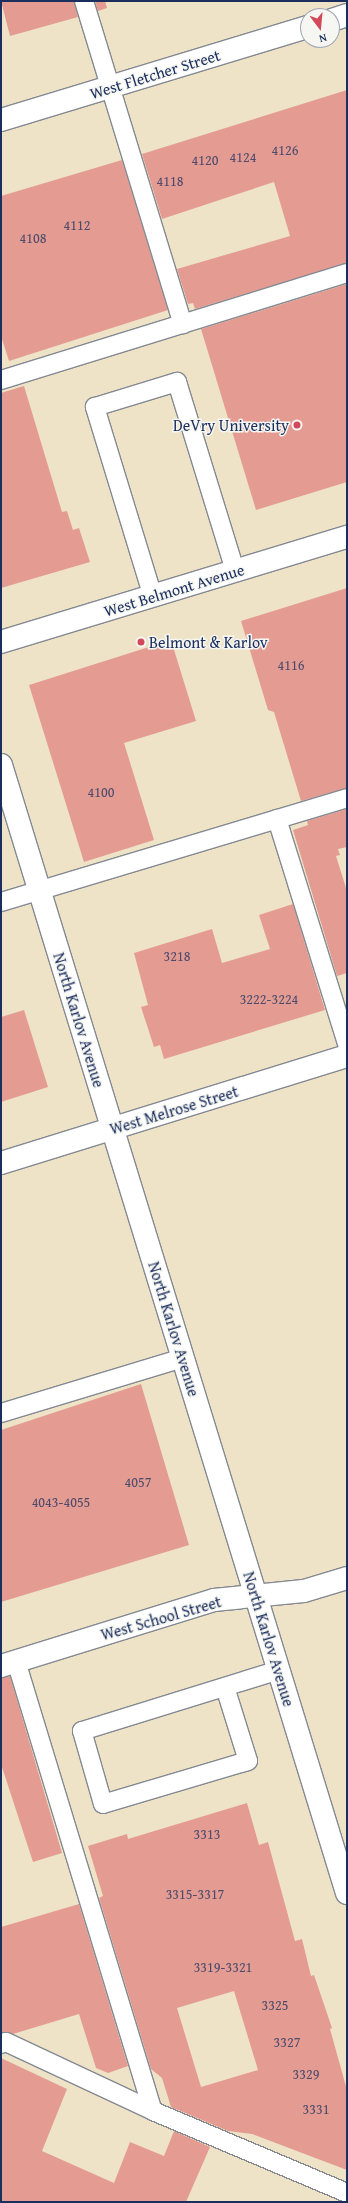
<!DOCTYPE html>
<html>
<head>
<meta charset="utf-8">
<style>
  body { margin:0 }
  #map { position:relative; width:348px; height:2203px; overflow:hidden; background:#eee3c7; font-family:"Gentium Book Plus",serif }
  div>[style] { position:absolute }
  .building>* { inset:0; background:#e49c92 }
  .roads { filter:drop-shadow(1px 0 #848992) drop-shadow(-1px 0 #848992) drop-shadow(0 1px #848992) drop-shadow(0 -1px #848992) }
  .lane>* { height:18px; margin:-9px; padding:0 9px; transform-origin:9px; border-radius:9px; background:#fff }
  .street>* { height:22px; margin:-11px; padding:0 11px; transform-origin:11px; border-radius:11px; background:#fff }
  .secondary>* { height:22px; margin:-11px; padding:0 11px; transform-origin:11px; border-radius:11px; background:#fff }
  .dots>* { width:11px; height:11px; translate:-50% -50%; box-sizing:border-box; border:2px solid #f6f6f2; border-radius:50% }
  span { translate:-50% -50%; white-space:nowrap; text-align:center; line-height:1.15; -webkit-text-stroke:3px #f6f6f2; paint-order:stroke }
  .number-label { font-size:14px; color:#4d4a6b }
  .number-label span { -webkit-text-stroke-width:0 }
  .street-label { font-size:16px; color:#1b2f5e }
  .poi-label { font-size:16px; color:#1b2f5e }
  .right { translate:-100% -50%; text-align:right }
  .left { translate:0 -50%; text-align:left }
  .frame { position:absolute; inset:0; border:2px solid #1b2f5e; pointer-events:none }
  .north { position:absolute; left:300px; top:8px; width:40px; height:40px; box-sizing:border-box; background:#f6f6f2; border:1px solid #9ea6b7; border-radius:50%; rotate:164deg; font-size:11px; font-weight:700; line-height:16px; text-align:center; color:#1b2f5e }
  .north::after { content:''; display:block; margin:auto; width:14px; height:18px; background:#d1495b; clip-path:polygon(50% 0,100% 100%,50% 72%,0 100%) }
</style>
</head>
<body>
<div id="map">
  <div class="building">
    <i style="clip-path:polygon(1px 1px,74px 1px,78px 17px,10px 36px)"></i>
    <i style="clip-path:polygon(95px 1px,105px 1px,107px 8px,98px 11px)"></i>
    <i style="clip-path:polygon(347px 90px,347px 263px,195px 309px,193px 303px,188px 304px,177px 269px,290px 236px,274px 182px,162px 219px,142px 154px)"></i>
    <i style="clip-path:polygon(122px 160px,168px 310px,9px 361px,1px 336px,1px 196px)"></i>
    <i style="clip-path:polygon(347px 284px,347px 482px,256px 510px,201px 329px)"></i>
    <i style="clip-path:polygon(24px 386px,62px 512px,67px 511px,73px 530px,79px 528px,90px 562px,1px 588px,1px 393px)"></i>
    <i style="clip-path:polygon(347px 588px,347px 788px,301px 801px,274px 712px,268px 710px,241px 621px)"></i>
    <i style="clip-path:polygon(171px 640px,196px 721px,124px 743px,154px 840px,84px 862px,29px 685px)"></i>
    <i style="clip-path:polygon(347px 809px,347px 847px,338px 849px,340px 855px,336px 856px,347px 891px,347px 973px,337px 976px,293px 830px,308px 825px,307px 821px)"></i>
    <i style="clip-path:polygon(293px 904px,325px 1010px,164px 1059px,160px 1045px,154px 1047px,141px 1007px,148px 1005px,134px 953px,212px 929px,222px 963px,270px 949px,259px 915px)"></i>
    <i style="clip-path:polygon(24px 1010px,48px 1087px,1px 1102px,1px 1017px)"></i>
    <i style="clip-path:polygon(141px 1384px,189px 1545px,1px 1602px,1px 1430px)"></i>
    <i style="clip-path:polygon(10px 1676px,62px 1853px,33px 1862px,1px 1764px,1px 1678px)"></i>
    <i style="clip-path:polygon(evenodd,247px 1803px,259px 1845px,268px 1842px,295px 1941px,302px 1939px,311px 1976px,314px 1975px,332px 2028px,330px 2029px,347px 2090px,347px 2170px,252px 2134px,228px 2131px,171px 2107px,162px 2078px,151px 2069px,99px 1898px,103px 1896px,88px 1846px,127px 1834px,128px 1839px,247px 1803px,234px 1991px,258px 2070px,201px 2087px,177px 2008px,234px 1991px)"></i>
    <i style="clip-path:polygon(79px 1904px,128px 2066px,108px 2073px,96px 2068px,79px 2014px,13px 2034px,1px 2033px,1px 1927px)"></i>
    <i style="clip-path:polygon(1px 2058px,67px 2089px,42px 2151px,114px 2183px,130px 2142px,164px 2156px,174px 2131px,210px 2147px,186px 2202px,1px 2202px)"></i>
  </div>
  <div class="roads">
    <div class="lane">
      <i style="left:84px;top:1px;width:338px;rotate:73deg"></i>
      <i style="left:1px;top:380px;width:362px;rotate:-17.2deg"></i>
      <i style="left:153px;top:597px;width:199px;rotate:-107deg"></i>
      <i style="left:95px;top:407px;width:86px;rotate:-17deg"></i>
      <i style="left:177px;top:382px;width:198px;rotate:72.9deg"></i>
      <i style="left:277px;top:819px;width:236px;rotate:72.7deg"></i>
      <i style="left:1px;top:902px;width:361px;rotate:-16.7deg"></i>
      <i style="left:1px;top:1413px;width:190px;rotate:-16.8deg"></i>
      <i style="left:16px;top:1661px;width:470px;rotate:73.1deg"></i>
      <i style="left:225px;top:1687px;width:77px;rotate:72.7deg"></i>
      <i style="left:248px;top:1761px;width:151px;rotate:163.5deg"></i>
      <i style="left:103px;top:1804px;width:76px;rotate:-106deg"></i>
      <i style="left:82px;top:1731px;width:206px;rotate:-17.2deg"></i>
      <i style="left:1px;top:2044px;width:5px;rotate:-22deg"></i>
      <i style="left:6px;top:2042px;width:162px;rotate:25.1deg"></i>
      <i style="left:153px;top:2111px;width:211px;rotate:22.9deg"></i>
    </div>
    <div class="street">
      <i style="left:332px;top:20px;width:16px;rotate:-18deg"></i>
      <i style="left:1px;top:120px;width:321px;rotate:-16.9deg"></i>
      <i style="left:1px;top:765px;width:1180px;rotate:72.95deg"></i>
      <i style="left:1px;top:1163px;width:362px;rotate:-17.2deg"></i>
      <i style="left:1px;top:1666px;width:223px;rotate:-17.2deg"></i>
      <i style="left:214px;top:1600px;width:90px;rotate:-5.7deg"></i>
      <i style="left:304px;top:1591px;width:45px;rotate:-16.8deg"></i>
    </div>
    <div class="secondary">
      <i style="left:1px;top:642px;width:362px;rotate:-16.9deg"></i>
    </div>
  </div>
  <div class="dots">
    <i style="left:297px;top:425px;background:#d1495b"></i>
    <i style="left:141px;top:642px;background:#d1495b"></i>
  </div>
  <div class="number-label">
    <span style="left:285px;top:150px">4126</span>
    <span style="left:243px;top:157px">4124</span>
    <span style="left:205px;top:160px">4120</span>
    <span style="left:170px;top:181px">4118</span>
    <span style="left:77px;top:225px">4112</span>
    <span style="left:33px;top:238px">4108</span>
    <span style="left:291px;top:665px">4116</span>
    <span style="left:101px;top:792px">4100</span>
    <span style="left:177px;top:956px">3218</span>
    <span style="left:269px;top:999px">3222-3224</span>
    <span style="left:138px;top:1482px">4057</span>
    <span style="left:61px;top:1502px">4043-4055</span>
    <span style="left:207px;top:1834px">3313</span>
    <span style="left:195px;top:1894px">3315-3317</span>
    <span style="left:223px;top:1967px">3319-3321</span>
    <span style="left:275px;top:2005px">3325</span>
    <span style="left:287px;top:2042px">3327</span>
    <span style="left:306px;top:2074px">3329</span>
    <span style="left:316px;top:2109px">3331</span>
  </div>
  <div class="street-label">
    <span style="left:155px;top:74px;rotate:-17deg">West Fletcher Street</span>
    <span style="left:174px;top:590px;rotate:-17deg">West Belmont Avenue</span>
    <span style="left:79px;top:1020px;rotate:73deg">North Karlov Avenue</span>
    <span style="left:174px;top:1110px;rotate:-17deg">West Melrose Street</span>
    <span style="left:174px;top:1329px;rotate:73deg">North Karlov Avenue</span>
    <span style="left:161px;top:1618px;rotate:-16deg">West School Street</span>
    <span style="left:269px;top:1639px;rotate:73deg">North Karlov Avenue</span>
  </div>
  <div class="poi-label">
    <span class="right" style="left:289px;top:425px">DeVry University</span>
    <span class="left" style="left:149px;top:642px">Belmont &amp; Karlov</span>
  </div>
  <div class="frame"></div>
  <div class="north">N</div>
</div>
</body>
</html>
